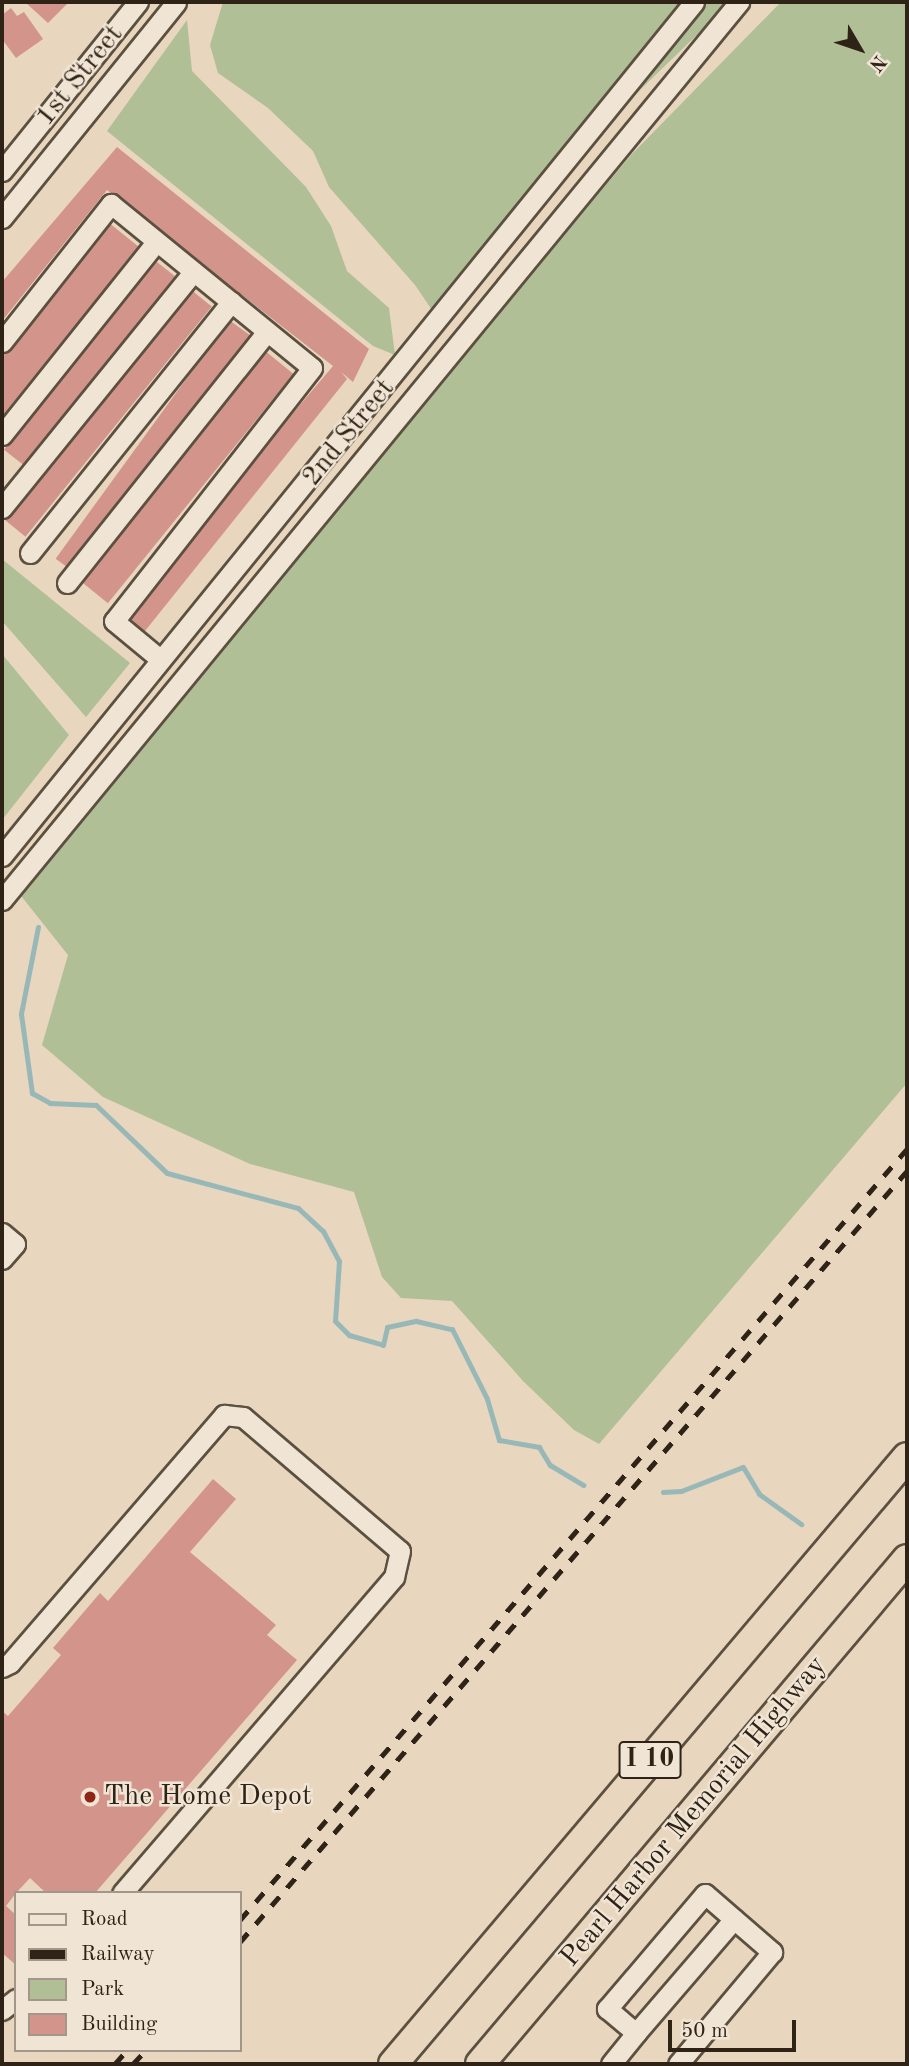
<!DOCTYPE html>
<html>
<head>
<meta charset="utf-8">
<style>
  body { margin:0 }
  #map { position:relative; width:909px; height:2066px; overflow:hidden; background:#e8d6bf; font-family:"Old Standard TT",serif }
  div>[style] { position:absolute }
  .green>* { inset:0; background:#b0bf96 }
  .stream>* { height:5px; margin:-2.5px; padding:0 2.5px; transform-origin:2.5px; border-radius:2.5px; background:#98b8b7 }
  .building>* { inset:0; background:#d3958b; transform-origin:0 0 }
  .roads { filter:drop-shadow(2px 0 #5c5040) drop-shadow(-2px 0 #5c5040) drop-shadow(0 2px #5c5040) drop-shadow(0 -2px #5c5040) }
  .minor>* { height:19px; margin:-9.5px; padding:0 9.5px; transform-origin:9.5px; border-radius:9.5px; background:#f0e4d5 }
  .highway>* { height:28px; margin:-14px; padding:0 14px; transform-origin:14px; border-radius:14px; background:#e8d6bf }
  .rail>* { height:5px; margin-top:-2.5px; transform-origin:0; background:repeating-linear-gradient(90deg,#2e2316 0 12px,transparent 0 24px) }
  .dots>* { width:19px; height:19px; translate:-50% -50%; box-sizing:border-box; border:4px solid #f0e4d5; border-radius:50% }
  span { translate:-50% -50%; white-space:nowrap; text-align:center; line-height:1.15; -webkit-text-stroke:5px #f0e4d5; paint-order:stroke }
  .shield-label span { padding:2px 5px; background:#f0e4d5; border:2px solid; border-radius:5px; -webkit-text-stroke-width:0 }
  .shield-label { font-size:26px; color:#2e2316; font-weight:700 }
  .street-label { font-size:28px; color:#2e2316 }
  .poi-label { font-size:28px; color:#2e2316 }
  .left { translate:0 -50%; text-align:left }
  .frame { position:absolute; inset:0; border:4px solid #2e2316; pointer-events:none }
  .legend { position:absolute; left:14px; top:1891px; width:228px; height:161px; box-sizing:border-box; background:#f0e4d5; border:2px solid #a29789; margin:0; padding:9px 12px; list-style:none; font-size:21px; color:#2e2316 }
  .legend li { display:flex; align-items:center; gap:14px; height:35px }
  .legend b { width:35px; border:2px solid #a29789 }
  .north { position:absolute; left:825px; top:14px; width:70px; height:70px; -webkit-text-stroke:5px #f0e4d5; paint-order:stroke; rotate:129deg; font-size:19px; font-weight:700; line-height:28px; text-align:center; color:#2e2316 }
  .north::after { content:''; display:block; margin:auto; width:24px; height:32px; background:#2e2316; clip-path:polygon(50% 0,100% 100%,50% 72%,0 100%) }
  .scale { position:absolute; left:668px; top:2020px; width:128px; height:32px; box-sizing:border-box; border:4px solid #2e2316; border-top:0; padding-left:9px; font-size:21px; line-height:24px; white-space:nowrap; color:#2e2316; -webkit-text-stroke:5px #f0e4d5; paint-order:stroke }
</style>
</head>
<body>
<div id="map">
  <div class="green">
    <i style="clip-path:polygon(223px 2px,731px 2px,582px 146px,436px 316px,415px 285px,329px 187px,313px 151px,268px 108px,218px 73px,210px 45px)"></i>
    <i style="clip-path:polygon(781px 2px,907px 2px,907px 1083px,599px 1444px,574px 1430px,523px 1381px,452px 1301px,401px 1298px,382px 1277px,354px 1192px,250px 1164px,103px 1097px,42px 1045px,68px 955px,14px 887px,399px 419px,481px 333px,632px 154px)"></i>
    <i style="clip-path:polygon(187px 20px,192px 71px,306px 187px,331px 226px,347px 271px,389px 308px,395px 355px,373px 346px,107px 131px)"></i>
    <i style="clip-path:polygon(2px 559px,130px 663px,86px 717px,2px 621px)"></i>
    <i style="clip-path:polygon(2px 654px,69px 735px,2px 820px)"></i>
  </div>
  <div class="stream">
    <i style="left:38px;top:927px;width:89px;rotate:101.1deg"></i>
    <i style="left:21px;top:1014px;width:80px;rotate:82.1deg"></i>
    <i style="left:32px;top:1093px;width:21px;rotate:29deg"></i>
    <i style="left:50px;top:1103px;width:46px;rotate:2.5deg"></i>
    <i style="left:96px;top:1105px;width:98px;rotate:43.8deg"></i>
    <i style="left:167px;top:1173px;width:136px;rotate:15deg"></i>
    <i style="left:298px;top:1208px;width:34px;rotate:43deg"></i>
    <i style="left:323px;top:1231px;width:34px;rotate:62deg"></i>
    <i style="left:339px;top:1261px;width:60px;rotate:93.8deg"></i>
    <i style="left:335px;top:1321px;width:20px;rotate:45deg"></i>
    <i style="left:349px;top:1335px;width:35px;rotate:16deg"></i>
    <i style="left:383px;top:1345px;width:18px;rotate:-77deg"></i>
    <i style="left:387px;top:1327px;width:30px;rotate:-12deg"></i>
    <i style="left:416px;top:1321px;width:37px;rotate:13deg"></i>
    <i style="left:452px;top:1329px;width:78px;rotate:63.4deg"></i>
    <i style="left:487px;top:1399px;width:43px;rotate:73.7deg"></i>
    <i style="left:499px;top:1440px;width:41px;rotate:9.9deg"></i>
    <i style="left:539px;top:1447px;width:21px;rotate:59deg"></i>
    <i style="left:550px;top:1465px;width:39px;rotate:31deg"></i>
    <i style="left:663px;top:1492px;width:18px;rotate:-3deg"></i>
    <i style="left:681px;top:1491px;width:66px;rotate:-21.2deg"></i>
    <i style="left:743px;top:1467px;width:31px;rotate:59deg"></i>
    <i style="left:759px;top:1494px;width:52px;rotate:35.5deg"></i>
  </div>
  <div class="building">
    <i style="clip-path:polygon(25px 2px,69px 2px,48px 23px)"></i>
    <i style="clip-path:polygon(11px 8px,17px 16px,24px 12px,43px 39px,16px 58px,2px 39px,2px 15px)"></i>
    <i style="clip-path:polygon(117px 147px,369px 349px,353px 382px,341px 372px,347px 379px,141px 636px,118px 619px,333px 366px,107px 190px,2px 321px,2px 282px)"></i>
    <i style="clip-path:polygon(108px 222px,139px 247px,2px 417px,2px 353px)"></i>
    <i style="left:153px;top:259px;width:28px;height:242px;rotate:38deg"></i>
    <i style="left:190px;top:289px;width:28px;height:296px;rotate:39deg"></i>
    <i style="left:229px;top:320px;width:27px;height:295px;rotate:36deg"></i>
    <i style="left:264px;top:350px;width:38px;height:295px;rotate:39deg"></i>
    <i style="clip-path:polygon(213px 1479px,236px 1499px,190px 1552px,276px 1625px,267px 1635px,297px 1660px,95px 1893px,46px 1893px,30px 1878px,16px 1893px,6px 1906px,16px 1915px,16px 1965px,2px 1953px,2px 1711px,8px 1716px,61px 1655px,53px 1648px,100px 1593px,108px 1601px)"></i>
  </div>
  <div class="roads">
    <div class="minor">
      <i style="left:2px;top:171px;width:217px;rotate:-51.2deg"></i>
      <i style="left:2px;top:218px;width:277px;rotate:-51.1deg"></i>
      <i style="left:2px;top:342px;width:176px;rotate:-51.7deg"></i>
      <i style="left:111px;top:204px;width:259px;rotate:39.2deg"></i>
      <i style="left:312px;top:368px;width:321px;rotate:128deg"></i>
      <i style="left:114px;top:621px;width:60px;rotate:39.6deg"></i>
      <i style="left:2px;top:435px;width:247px;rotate:-51.4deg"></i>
      <i style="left:2px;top:508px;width:304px;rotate:-51deg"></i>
      <i style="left:30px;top:553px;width:322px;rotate:-51.3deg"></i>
      <i style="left:67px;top:583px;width:321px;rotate:-51.5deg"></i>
      <i style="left:2px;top:856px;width:1099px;rotate:-50.98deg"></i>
      <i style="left:2px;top:900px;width:1162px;rotate:-50.62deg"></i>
      <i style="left:2px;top:1233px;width:17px;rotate:40deg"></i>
      <i style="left:15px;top:1244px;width:20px;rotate:131deg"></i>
      <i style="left:2px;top:1667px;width:9px;rotate:-27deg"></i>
      <i style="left:10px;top:1663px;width:328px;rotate:-49.2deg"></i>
      <i style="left:224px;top:1415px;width:19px;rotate:6deg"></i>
      <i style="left:243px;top:1417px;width:206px;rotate:40.5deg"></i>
      <i style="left:400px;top:1551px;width:27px;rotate:103deg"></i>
      <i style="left:394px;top:1577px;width:417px;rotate:130.7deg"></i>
      <i style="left:2px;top:2010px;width:18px;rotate:-38deg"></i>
      <i style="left:636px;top:2033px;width:150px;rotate:-49.3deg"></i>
      <i style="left:611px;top:2064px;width:40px;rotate:-51deg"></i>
      <i style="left:636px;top:2033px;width:38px;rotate:-140deg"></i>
      <i style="left:607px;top:2009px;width:151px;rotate:-49.6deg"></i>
      <i style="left:705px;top:1894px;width:89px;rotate:40.9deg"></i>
      <i style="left:772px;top:1952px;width:146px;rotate:130deg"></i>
    </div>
    <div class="highway">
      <i style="left:393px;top:2064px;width:795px;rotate:-49.74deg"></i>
      <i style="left:480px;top:2064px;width:661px;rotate:-49.78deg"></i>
    </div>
  </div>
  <div class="rail">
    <i style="left:240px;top:1920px;width:1019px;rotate:-49.14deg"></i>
    <i style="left:240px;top:1942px;width:1019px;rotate:-49.14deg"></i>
    <i style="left:115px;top:2064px;width:18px;rotate:-49deg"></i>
    <i style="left:133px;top:2064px;width:19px;rotate:-47deg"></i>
  </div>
  <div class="dots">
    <i style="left:90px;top:1797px;background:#8f2418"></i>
  </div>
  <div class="shield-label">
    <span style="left:650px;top:1760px">I 10</span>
  </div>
  <div class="street-label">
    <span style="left:80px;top:76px;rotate:-51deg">1st Street</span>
    <span style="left:349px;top:433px;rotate:-51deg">2nd Street</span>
    <span style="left:694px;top:1812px;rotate:-50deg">Pearl Harbor Memorial Highway</span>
  </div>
  <div class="poi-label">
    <span class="left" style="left:104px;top:1797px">The Home Depot</span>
  </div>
  <div class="frame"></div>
  <ul class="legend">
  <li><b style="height:9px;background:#f0e4d5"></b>Road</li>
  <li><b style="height:9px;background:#2e2316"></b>Railway</li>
  <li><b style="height:19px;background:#b0bf96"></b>Park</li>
  <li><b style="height:19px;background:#d3958b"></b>Building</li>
  </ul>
  <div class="north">N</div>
  <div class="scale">50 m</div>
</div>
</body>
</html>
